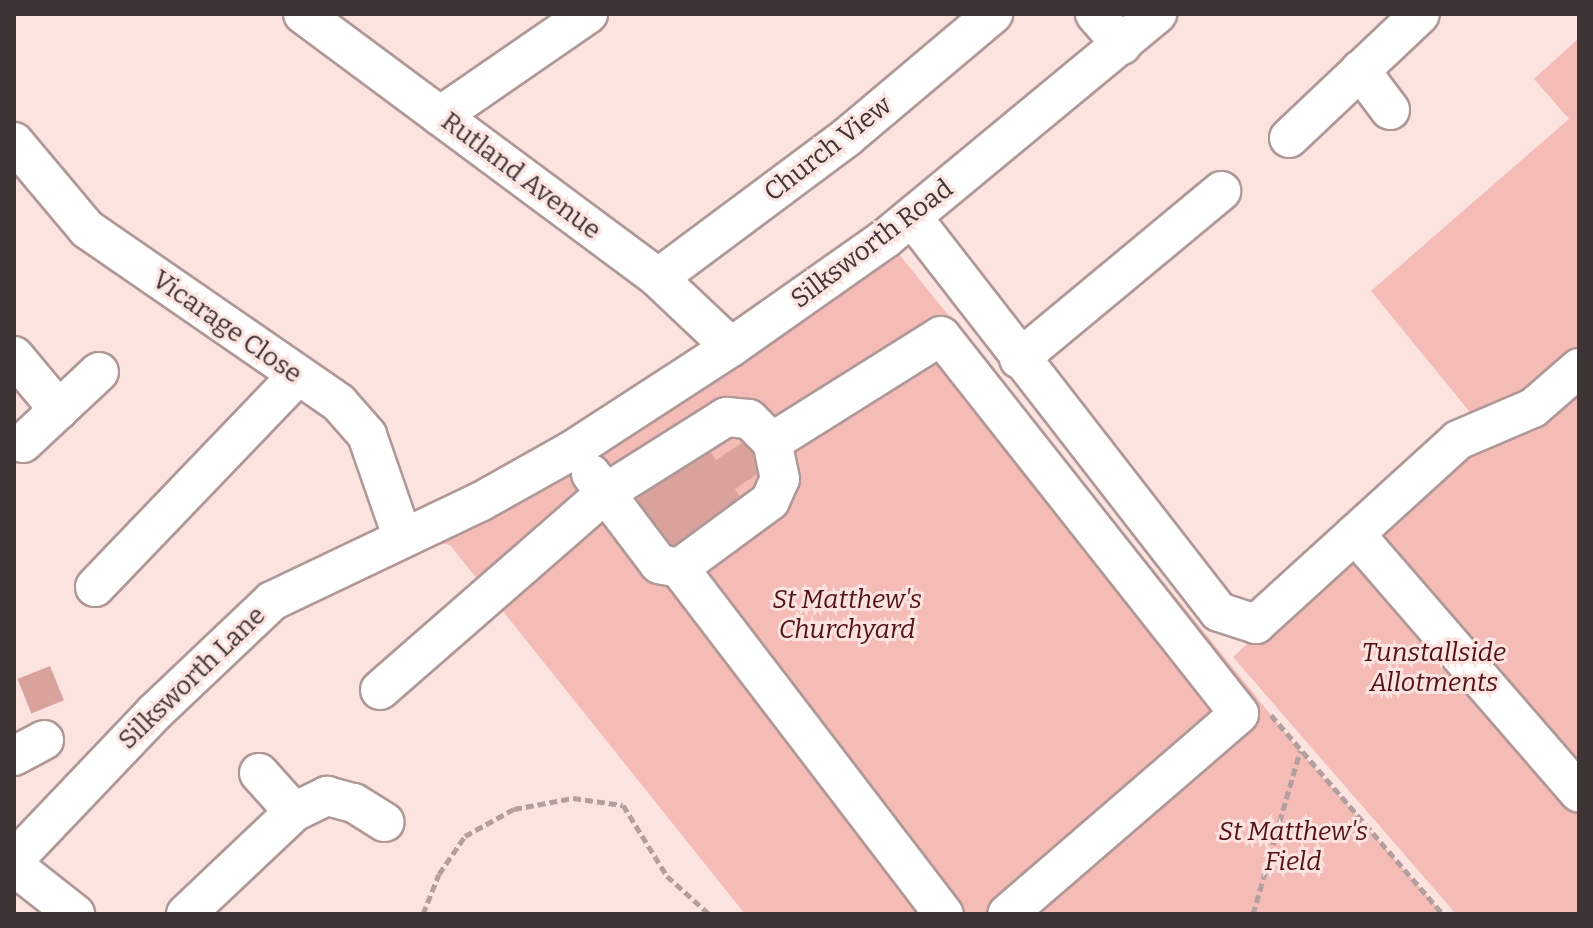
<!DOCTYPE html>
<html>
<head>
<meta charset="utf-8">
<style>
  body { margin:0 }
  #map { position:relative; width:1593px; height:928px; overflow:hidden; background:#fbe3e0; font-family:Bitter,serif }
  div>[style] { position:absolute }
  .green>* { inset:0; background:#f5bcb7 }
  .building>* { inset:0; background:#daa29d; transform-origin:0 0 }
  .path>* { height:5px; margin-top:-2.5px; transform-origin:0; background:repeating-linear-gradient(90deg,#b3a09e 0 8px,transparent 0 12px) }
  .roads { filter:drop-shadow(2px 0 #af9896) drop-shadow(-2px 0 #af9896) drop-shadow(0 2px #af9896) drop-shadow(0 -2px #af9896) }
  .minor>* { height:38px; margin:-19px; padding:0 19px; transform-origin:19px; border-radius:19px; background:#fff }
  span { translate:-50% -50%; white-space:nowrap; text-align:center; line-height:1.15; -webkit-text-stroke:6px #fbe3e0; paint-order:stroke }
  .street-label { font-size:26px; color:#3e3433 }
  .park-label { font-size:26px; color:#541113; font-style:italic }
  .frame { position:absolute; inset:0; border:16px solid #3e3433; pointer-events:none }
</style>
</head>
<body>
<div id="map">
  <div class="green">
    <i style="clip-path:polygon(1579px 38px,1579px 914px,1456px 914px,1233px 657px,1482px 427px,1371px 291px,1569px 119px,1534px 79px)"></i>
    <i style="clip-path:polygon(886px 238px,1300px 751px,1443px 914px,745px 914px,450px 545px,402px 536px)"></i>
  </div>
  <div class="building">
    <i style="clip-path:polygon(749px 438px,769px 466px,735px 489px,745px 505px,671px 553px,629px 492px,705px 443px,716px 460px)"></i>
    <i style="left:50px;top:666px;width:37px;height:35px;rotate:68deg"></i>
  </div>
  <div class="path">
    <i style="left:1271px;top:715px;width:263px;rotate:49.2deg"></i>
    <i style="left:423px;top:914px;width:43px;rotate:-68.2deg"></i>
    <i style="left:439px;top:874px;width:46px;rotate:-55.6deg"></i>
    <i style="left:465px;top:836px;width:56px;rotate:-28.9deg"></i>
    <i style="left:514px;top:809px;width:60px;rotate:-10.6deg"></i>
    <i style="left:573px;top:798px;width:50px;rotate:8deg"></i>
    <i style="left:623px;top:805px;width:84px;rotate:58.2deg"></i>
    <i style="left:667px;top:876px;width:57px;rotate:42.1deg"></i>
    <i style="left:1253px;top:914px;width:170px;rotate:-73.9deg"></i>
  </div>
  <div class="roads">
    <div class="minor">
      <i style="left:303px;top:14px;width:442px;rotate:36.6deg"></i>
      <i style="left:658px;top:278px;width:100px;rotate:43.4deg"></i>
      <i style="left:1095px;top:14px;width:41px;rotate:48.9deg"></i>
      <i style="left:1360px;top:70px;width:50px;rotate:53.1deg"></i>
      <i style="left:440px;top:116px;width:180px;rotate:-34.6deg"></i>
      <i style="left:1289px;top:138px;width:180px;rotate:-43.4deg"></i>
      <i style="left:14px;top:142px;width:114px;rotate:50deg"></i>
      <i style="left:87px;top:229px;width:306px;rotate:34.6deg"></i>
      <i style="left:339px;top:403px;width:43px;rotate:48.8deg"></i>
      <i style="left:367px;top:435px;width:107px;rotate:70.9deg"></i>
      <i style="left:912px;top:217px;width:500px;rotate:52.15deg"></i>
      <i style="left:1219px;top:612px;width:39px;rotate:18deg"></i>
      <i style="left:1256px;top:624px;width:273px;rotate:-42.3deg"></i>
      <i style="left:1458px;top:440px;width:82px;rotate:-23.1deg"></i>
      <i style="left:1533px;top:408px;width:61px;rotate:-41deg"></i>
      <i style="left:658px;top:278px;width:236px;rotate:-36.7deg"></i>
      <i style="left:847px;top:137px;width:191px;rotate:-40.1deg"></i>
      <i style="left:14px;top:356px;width:70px;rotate:50.2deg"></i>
      <i style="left:1019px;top:359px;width:263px;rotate:-39.7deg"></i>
      <i style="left:23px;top:443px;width:104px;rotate:-43.1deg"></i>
      <i style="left:591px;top:474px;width:113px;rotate:52.9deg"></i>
      <i style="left:659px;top:564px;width:20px;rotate:11deg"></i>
      <i style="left:679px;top:568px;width:436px;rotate:52.6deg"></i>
      <i style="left:1355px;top:534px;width:342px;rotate:49.1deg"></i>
      <i style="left:679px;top:568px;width:113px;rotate:-36.4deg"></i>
      <i style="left:770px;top:501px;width:24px;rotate:-66deg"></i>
      <i style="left:780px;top:479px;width:38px;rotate:-102deg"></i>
      <i style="left:95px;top:587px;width:292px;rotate:-46.2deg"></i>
      <i style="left:380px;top:690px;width:301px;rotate:-41.1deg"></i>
      <i style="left:607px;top:492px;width:141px;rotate:-32.2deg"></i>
      <i style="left:726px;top:417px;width:23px;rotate:5deg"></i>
      <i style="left:749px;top:419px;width:33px;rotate:45deg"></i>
      <i style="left:772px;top:442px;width:199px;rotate:-32.1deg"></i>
      <i style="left:941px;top:336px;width:481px;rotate:51.7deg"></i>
      <i style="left:1239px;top:714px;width:306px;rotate:139.2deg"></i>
      <i style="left:14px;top:756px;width:34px;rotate:-28deg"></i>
      <i style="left:259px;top:773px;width:52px;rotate:48.1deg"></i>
      <i style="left:14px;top:860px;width:204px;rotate:-46.4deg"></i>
      <i style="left:155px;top:712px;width:161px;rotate:-43.5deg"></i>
      <i style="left:272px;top:601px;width:230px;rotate:-25.5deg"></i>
      <i style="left:480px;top:502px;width:104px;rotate:-29.3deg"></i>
      <i style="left:571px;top:451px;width:191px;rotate:-33deg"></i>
      <i style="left:731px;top:347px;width:189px;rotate:-35.1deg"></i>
      <i style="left:886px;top:238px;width:352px;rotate:-39.6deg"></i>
      <i style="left:14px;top:866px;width:78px;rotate:38.2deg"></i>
      <i style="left:186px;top:914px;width:149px;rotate:-43.4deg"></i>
      <i style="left:294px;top:812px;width:37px;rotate:-26deg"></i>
      <i style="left:327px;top:796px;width:28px;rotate:15deg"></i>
      <i style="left:354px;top:803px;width:36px;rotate:32deg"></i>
    </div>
  </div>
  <div class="street-label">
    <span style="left:828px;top:149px;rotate:-38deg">Church View</span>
    <span style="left:521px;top:176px;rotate:37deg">Rutland Avenue</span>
    <span style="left:872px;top:244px;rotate:-37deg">Silksworth Road</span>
    <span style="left:227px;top:327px;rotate:35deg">Vicarage Close</span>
    <span style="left:192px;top:678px;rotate:-44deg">Silksworth Lane</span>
  </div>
  <div class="park-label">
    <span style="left:847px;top:615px">St Matthew's<br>Churchyard</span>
    <span style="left:1434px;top:668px">Tunstallside<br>Allotments</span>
    <span style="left:1293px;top:847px">St Matthew's<br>Field</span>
  </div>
  <div class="frame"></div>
</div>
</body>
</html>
